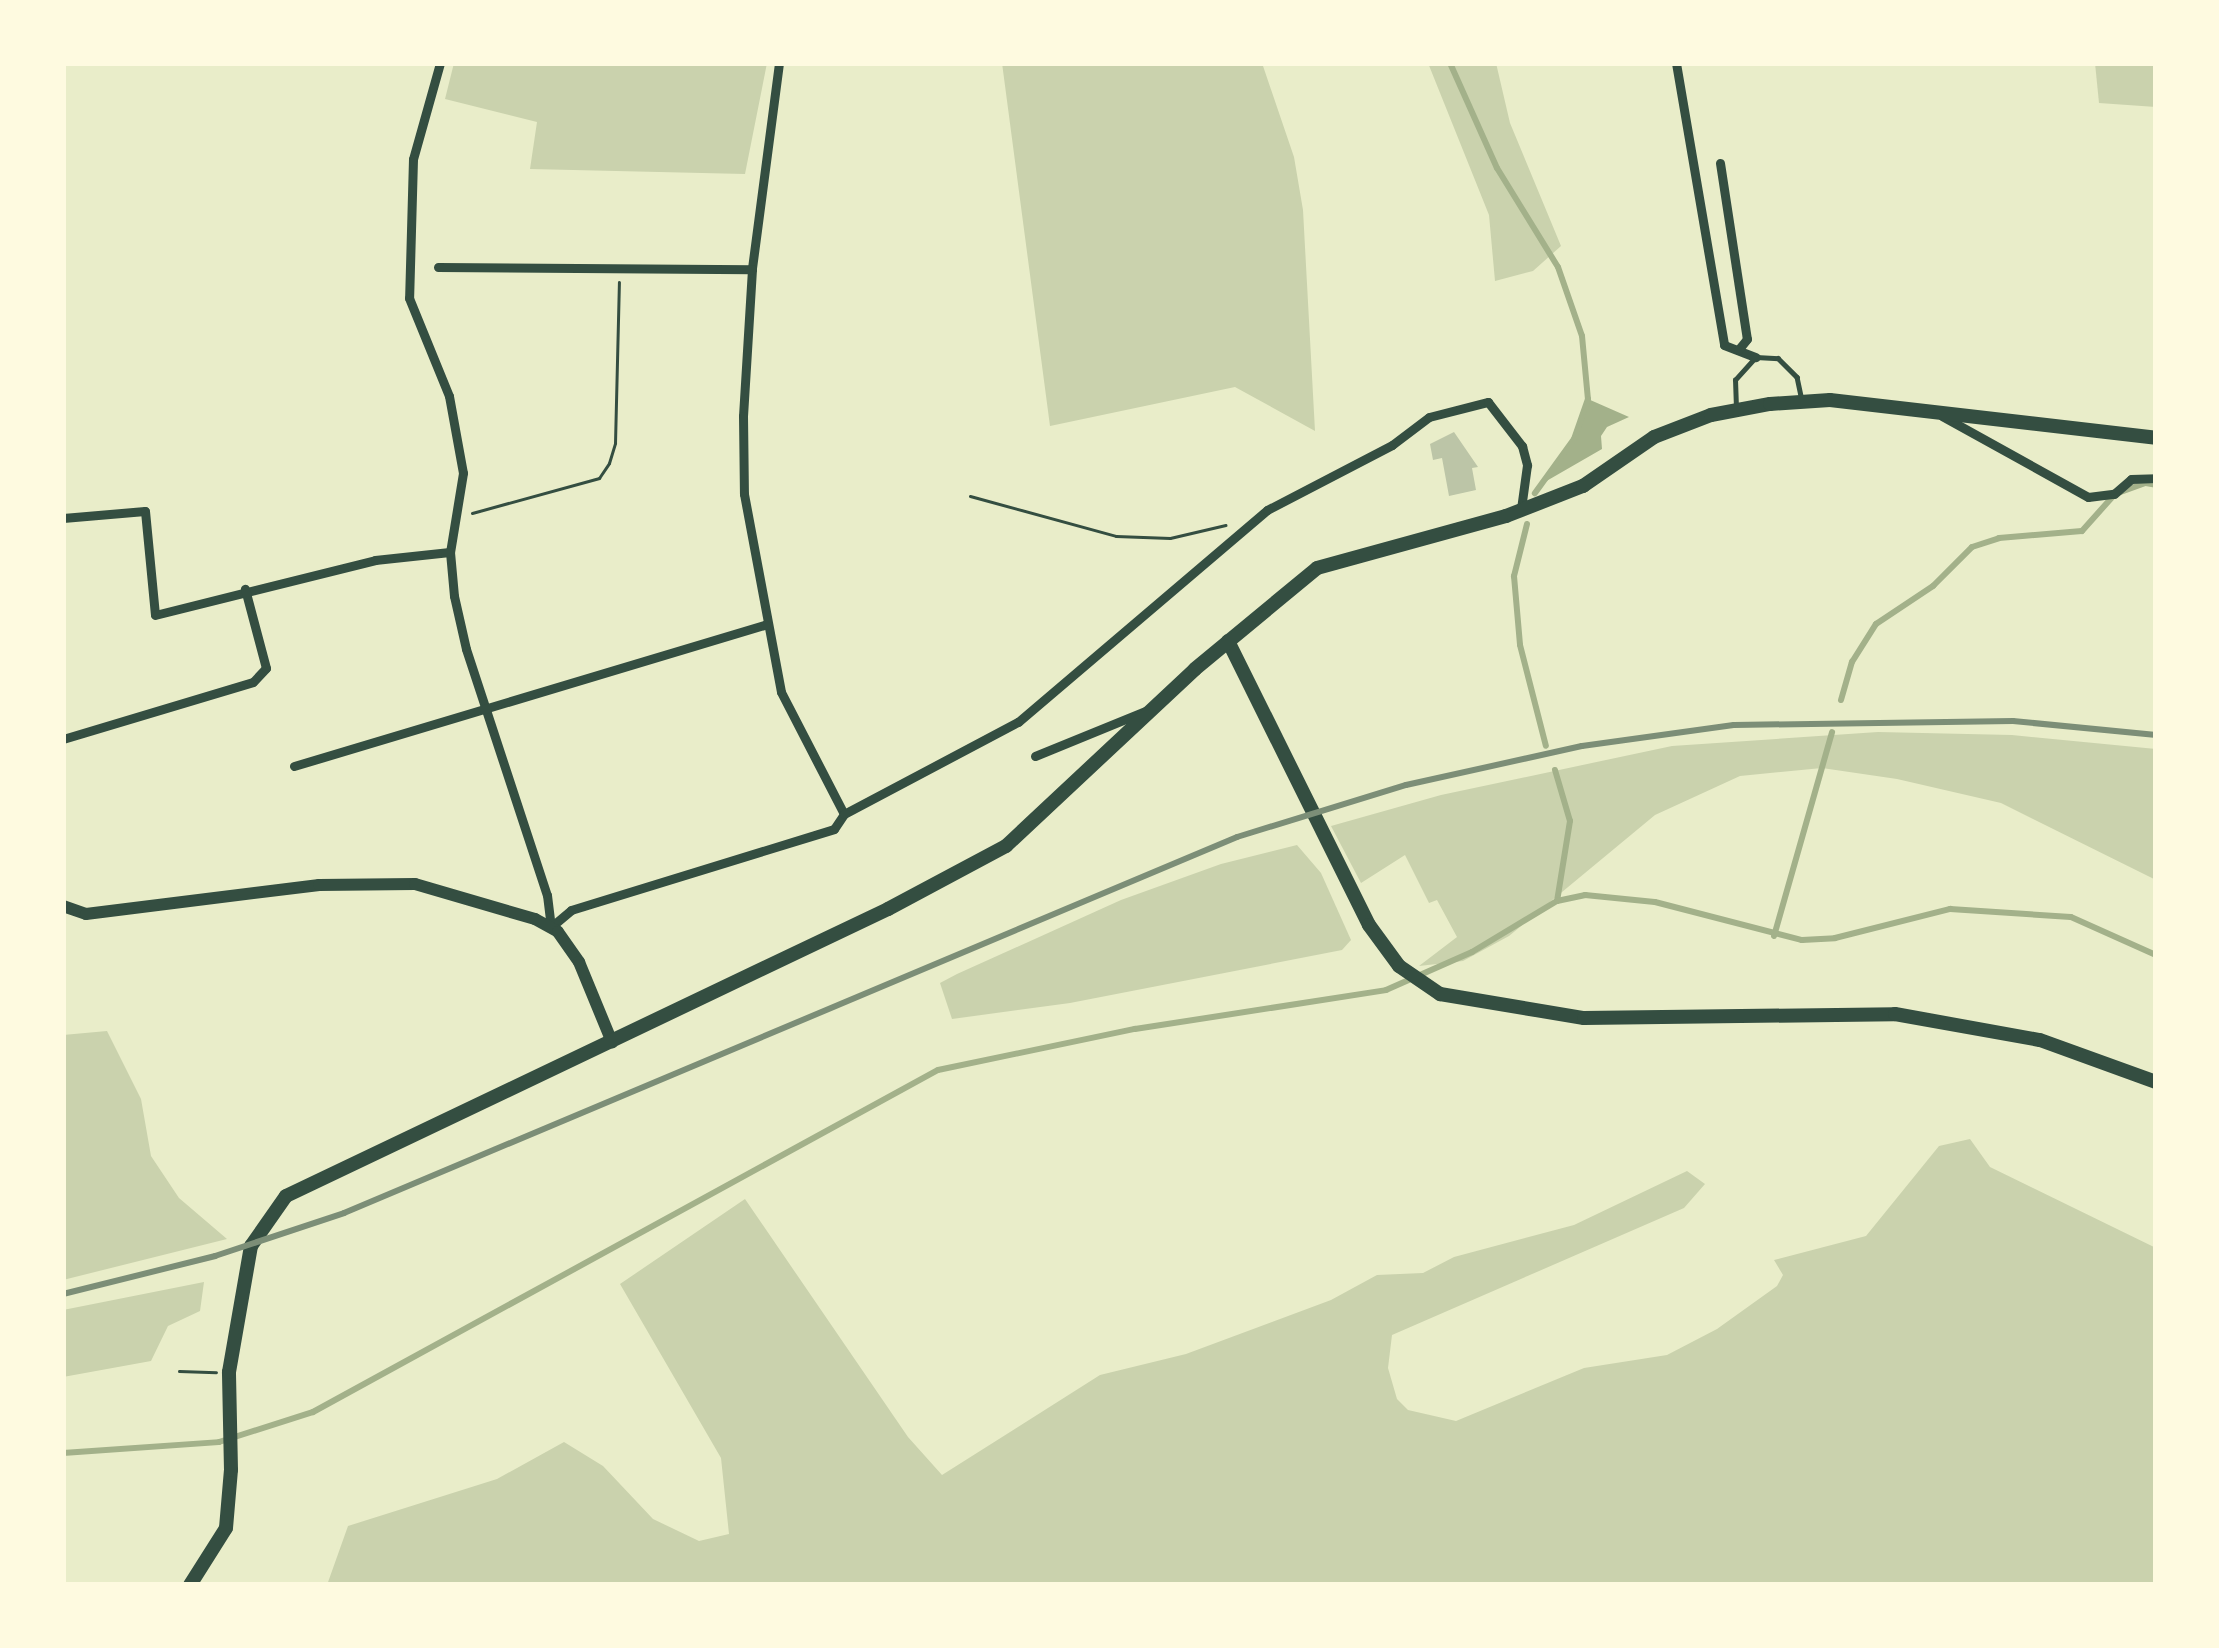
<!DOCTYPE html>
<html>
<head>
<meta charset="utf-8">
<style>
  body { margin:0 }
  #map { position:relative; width:2219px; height:1648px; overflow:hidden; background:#e9edc9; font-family:"Sofia Sans Condensed",sans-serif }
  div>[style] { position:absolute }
  .green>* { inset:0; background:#cad2ad }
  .water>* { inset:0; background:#a3b18a }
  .stream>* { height:6px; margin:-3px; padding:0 3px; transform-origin:3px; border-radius:3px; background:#a3b18a }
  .building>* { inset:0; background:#bcc5a7 }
  .path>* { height:3px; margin:-1.5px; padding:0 1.5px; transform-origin:1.5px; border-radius:1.5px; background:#344e41 }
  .service>* { height:4.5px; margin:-2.25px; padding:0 2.25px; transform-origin:2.25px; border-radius:2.25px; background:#344e41 }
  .minor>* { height:9px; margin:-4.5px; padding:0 4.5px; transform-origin:4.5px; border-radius:4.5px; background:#344e41 }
  .tertiary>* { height:12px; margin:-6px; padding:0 6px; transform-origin:6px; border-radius:6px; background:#344e41 }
  .secondary>* { height:14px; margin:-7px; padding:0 7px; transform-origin:7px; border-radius:7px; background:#344e41 }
  .rail>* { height:6px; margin:-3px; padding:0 3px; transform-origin:3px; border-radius:3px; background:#7c8e77 }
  span { translate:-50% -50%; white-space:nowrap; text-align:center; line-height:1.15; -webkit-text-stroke:12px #fefae0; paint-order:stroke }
  .frame { position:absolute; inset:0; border:66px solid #fefae0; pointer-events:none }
</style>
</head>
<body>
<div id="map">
  <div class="green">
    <i style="clip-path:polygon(454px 63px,767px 63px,745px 174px,530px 169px,537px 122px,445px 99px)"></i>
    <i style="clip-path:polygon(1002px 63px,1262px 63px,1294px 157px,1303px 210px,1315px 431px,1235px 387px,1050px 426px)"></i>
    <i style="clip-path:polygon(1428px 63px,1496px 63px,1510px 123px,1561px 246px,1533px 271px,1495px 281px,1489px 215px)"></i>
    <i style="clip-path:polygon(2095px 63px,2156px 63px,2156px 107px,2099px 103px)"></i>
    <i style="clip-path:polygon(1878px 732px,2012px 735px,2156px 749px,2156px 880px,2001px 803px,1897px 779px,1822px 768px,1740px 776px,1655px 815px,1509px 936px,1463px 961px,1419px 966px,1457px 937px,1437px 900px,1429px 903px,1405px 855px,1361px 883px,1331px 826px,1441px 795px,1672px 746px)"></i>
    <i style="clip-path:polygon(1297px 845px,1321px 873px,1351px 940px,1342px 950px,1070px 1003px,952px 1019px,940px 983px,957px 974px,1121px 900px,1221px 864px)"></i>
    <i style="clip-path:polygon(107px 1031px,141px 1099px,151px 1156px,179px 1198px,227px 1239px,63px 1280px,63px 1035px)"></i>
    <i style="clip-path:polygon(1970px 1139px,1990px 1167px,2156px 1248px,2156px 1585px,327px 1585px,348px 1526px,497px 1479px,564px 1442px,603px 1466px,653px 1519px,699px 1541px,729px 1534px,721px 1458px,620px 1284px,745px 1199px,908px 1437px,942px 1475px,1100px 1375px,1186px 1354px,1331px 1300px,1377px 1275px,1423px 1273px,1454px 1257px,1574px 1225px,1687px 1171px,1705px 1184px,1684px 1208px,1392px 1335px,1388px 1368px,1397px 1399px,1408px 1410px,1456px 1421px,1584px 1368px,1667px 1355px,1717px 1329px,1777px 1286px,1783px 1275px,1774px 1260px,1866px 1236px,1939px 1146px)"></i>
    <i style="clip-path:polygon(204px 1282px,200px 1311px,168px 1326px,151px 1361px,63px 1377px,63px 1310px)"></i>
  </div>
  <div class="water">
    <i style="clip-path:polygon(1588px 399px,1629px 417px,1607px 427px,1601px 436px,1602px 449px,1543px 483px,1574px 439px)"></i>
  </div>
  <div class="stream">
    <i style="left:1450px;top:63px;width:115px;rotate:65.9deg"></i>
    <i style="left:1497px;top:168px;width:116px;rotate:58.4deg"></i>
    <i style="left:1558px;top:267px;width:73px;rotate:70.8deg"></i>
    <i style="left:1582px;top:336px;width:63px;rotate:84.6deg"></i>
    <i style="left:1588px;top:399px;width:42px;rotate:109.3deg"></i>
    <i style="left:1574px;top:439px;width:67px;rotate:125.8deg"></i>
    <i style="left:1527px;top:524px;width:54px;rotate:104deg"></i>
    <i style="left:1514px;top:576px;width:69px;rotate:85deg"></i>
    <i style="left:1520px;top:645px;width:104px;rotate:75.6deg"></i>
    <i style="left:1841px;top:700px;width:40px;rotate:-74deg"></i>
    <i style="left:1852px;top:662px;width:45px;rotate:-57.7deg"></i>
    <i style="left:1876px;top:624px;width:69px;rotate:-33.7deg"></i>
    <i style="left:1933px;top:586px;width:55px;rotate:-45deg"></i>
    <i style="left:1972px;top:547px;width:28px;rotate:-18deg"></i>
    <i style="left:1999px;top:538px;width:83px;rotate:-4.8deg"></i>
    <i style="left:2082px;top:531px;width:50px;rotate:-48.3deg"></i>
    <i style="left:2115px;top:494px;width:33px;rotate:-20deg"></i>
    <i style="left:2146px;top:483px;width:10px;rotate:11deg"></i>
    <i style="left:1555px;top:770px;width:53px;rotate:73.6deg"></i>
    <i style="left:1570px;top:821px;width:81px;rotate:99.2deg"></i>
    <i style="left:1774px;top:936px;width:212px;rotate:-74.1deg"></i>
    <i style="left:63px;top:1453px;width:156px;rotate:-4deg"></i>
    <i style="left:219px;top:1442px;width:99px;rotate:-17.7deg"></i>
    <i style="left:313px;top:1412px;width:712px;rotate:-28.69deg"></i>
    <i style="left:938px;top:1070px;width:201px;rotate:-11.8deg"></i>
    <i style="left:1135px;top:1029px;width:254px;rotate:-8.8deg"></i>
    <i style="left:1386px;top:990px;width:94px;rotate:-23.8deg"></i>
    <i style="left:1472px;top:952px;width:99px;rotate:-31deg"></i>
    <i style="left:1557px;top:901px;width:29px;rotate:-12deg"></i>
    <i style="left:1585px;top:895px;width:70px;rotate:5.7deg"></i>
    <i style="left:1655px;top:902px;width:152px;rotate:14.5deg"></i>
    <i style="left:1802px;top:940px;width:33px;rotate:-3deg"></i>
    <i style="left:1835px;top:938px;width:119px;rotate:-14.2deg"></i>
    <i style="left:1950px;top:909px;width:121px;rotate:3.8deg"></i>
    <i style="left:2071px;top:917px;width:93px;rotate:24.1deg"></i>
  </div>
  <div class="building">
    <i style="clip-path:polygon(1454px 432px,1478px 467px,1472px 468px,1476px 490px,1449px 496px,1442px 458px,1433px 460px,1430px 444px)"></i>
  </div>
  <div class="path">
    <i style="left:970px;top:496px;width:151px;rotate:15.3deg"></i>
    <i style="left:1116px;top:536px;width:54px;rotate:2.1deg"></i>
    <i style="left:1170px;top:538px;width:57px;rotate:-13.1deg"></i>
    <i style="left:472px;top:513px;width:132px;rotate:-15.4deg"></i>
    <i style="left:599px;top:478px;width:18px;rotate:-56deg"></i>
    <i style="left:609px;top:463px;width:21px;rotate:-73deg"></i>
    <i style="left:615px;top:443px;width:161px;rotate:-88.6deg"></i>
    <i style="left:179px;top:1371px;width:37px;rotate:2deg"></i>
  </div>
  <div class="service">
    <i style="left:1736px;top:408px;width:28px;rotate:-92deg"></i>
    <i style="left:1735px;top:380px;width:31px;rotate:-48deg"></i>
    <i style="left:1756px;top:357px;width:22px;rotate:3deg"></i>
    <i style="left:1778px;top:358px;width:27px;rotate:45deg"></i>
    <i style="left:1797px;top:377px;width:19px;rotate:78deg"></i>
  </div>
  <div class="minor">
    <i style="left:440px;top:63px;width:100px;rotate:105.7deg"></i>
    <i style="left:413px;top:159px;width:139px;rotate:91.6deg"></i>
    <i style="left:409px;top:298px;width:106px;rotate:67.8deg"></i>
    <i style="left:449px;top:396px;width:78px;rotate:79.7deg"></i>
    <i style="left:463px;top:473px;width:80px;rotate:99.3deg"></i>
    <i style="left:450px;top:552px;width:44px;rotate:84.8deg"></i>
    <i style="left:454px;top:596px;width:54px;rotate:77.2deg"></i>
    <i style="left:466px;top:649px;width:259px;rotate:71.8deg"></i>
    <i style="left:547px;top:895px;width:32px;rotate:83deg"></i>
    <i style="left:779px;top:63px;width:208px;rotate:97.5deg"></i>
    <i style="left:752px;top:269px;width:147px;rotate:93.5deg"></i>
    <i style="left:743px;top:416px;width:78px;rotate:89.3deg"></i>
    <i style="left:744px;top:494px;width:201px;rotate:79.4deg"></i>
    <i style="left:781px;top:692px;width:137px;rotate:62.7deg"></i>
    <i style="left:1676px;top:63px;width:286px;rotate:80.3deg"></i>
    <i style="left:1724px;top:345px;width:34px;rotate:21deg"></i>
    <i style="left:1720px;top:163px;width:178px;rotate:81.3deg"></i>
    <i style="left:1747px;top:339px;width:14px;rotate:129deg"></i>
    <i style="left:438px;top:267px;width:314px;rotate:0.4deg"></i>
    <i style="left:1942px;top:416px;width:167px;rotate:29deg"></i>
    <i style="left:2088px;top:497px;width:26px;rotate:-7deg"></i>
    <i style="left:2114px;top:494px;width:23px;rotate:-41deg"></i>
    <i style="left:2131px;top:479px;width:25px;rotate:-2deg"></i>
    <i style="left:63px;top:518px;width:82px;rotate:-4.9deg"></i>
    <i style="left:145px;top:511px;width:104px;rotate:84.5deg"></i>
    <i style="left:155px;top:615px;width:227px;rotate:-14deg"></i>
    <i style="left:375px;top:560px;width:75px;rotate:-6.1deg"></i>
    <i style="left:63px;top:739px;width:198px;rotate:-16.7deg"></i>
    <i style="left:253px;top:682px;width:19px;rotate:-47deg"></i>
    <i style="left:266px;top:668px;width:82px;rotate:-104.9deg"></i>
    <i style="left:1035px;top:756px;width:122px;rotate:-22.2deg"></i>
    <i style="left:294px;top:766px;width:492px;rotate:-16.7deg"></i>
    <i style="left:551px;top:927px;width:26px;rotate:-40deg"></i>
    <i style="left:571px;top:910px;width:275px;rotate:-17.1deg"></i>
    <i style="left:834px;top:829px;width:18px;rotate:-56deg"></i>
    <i style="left:844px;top:814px;width:197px;rotate:-27.9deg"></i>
    <i style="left:1018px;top:722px;width:327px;rotate:-40.4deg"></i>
    <i style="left:1267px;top:510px;width:141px;rotate:-27.5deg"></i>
    <i style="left:1392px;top:445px;width:46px;rotate:-37.1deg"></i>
    <i style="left:1429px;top:417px;width:61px;rotate:-14.3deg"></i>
    <i style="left:1488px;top:402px;width:56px;rotate:52.3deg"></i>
    <i style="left:1522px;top:446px;width:20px;rotate:75deg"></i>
    <i style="left:1527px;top:465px;width:44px;rotate:97.8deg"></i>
  </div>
  <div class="tertiary">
    <i style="left:63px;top:906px;width:24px;rotate:19deg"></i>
    <i style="left:86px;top:914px;width:235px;rotate:-7.1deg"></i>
    <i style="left:319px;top:885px;width:96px;rotate:-0.6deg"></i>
    <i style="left:415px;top:884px;width:125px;rotate:16.3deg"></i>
    <i style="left:535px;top:919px;width:26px;rotate:29deg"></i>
    <i style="left:558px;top:932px;width:37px;rotate:55deg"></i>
    <i style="left:579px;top:962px;width:87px;rotate:67.6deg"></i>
  </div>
  <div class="secondary">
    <i style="left:1228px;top:641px;width:317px;rotate:63.6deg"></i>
    <i style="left:1369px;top:925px;width:51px;rotate:53.8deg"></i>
    <i style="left:1399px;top:966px;width:50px;rotate:34.3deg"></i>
    <i style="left:1440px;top:994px;width:146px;rotate:9.5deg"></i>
    <i style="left:1584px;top:1018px;width:311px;rotate:-0.7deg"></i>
    <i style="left:1895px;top:1014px;width:147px;rotate:10.2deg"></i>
    <i style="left:2040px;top:1040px;width:123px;rotate:19.9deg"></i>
    <i style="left:190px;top:1585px;width:67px;rotate:-57.7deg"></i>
    <i style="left:226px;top:1528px;width:58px;rotate:-85.1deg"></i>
    <i style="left:231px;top:1470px;width:98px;rotate:-91.2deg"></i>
    <i style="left:229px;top:1372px;width:128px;rotate:-80.1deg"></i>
    <i style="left:251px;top:1246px;width:61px;rotate:-55deg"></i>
    <i style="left:286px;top:1196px;width:667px;rotate:-25.49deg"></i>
    <i style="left:888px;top:909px;width:134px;rotate:-28.1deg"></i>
    <i style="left:1006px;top:846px;width:259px;rotate:-43.1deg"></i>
    <i style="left:1195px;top:669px;width:158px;rotate:-39.6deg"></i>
    <i style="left:1317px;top:568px;width:196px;rotate:-15.4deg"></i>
    <i style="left:1506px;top:516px;width:83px;rotate:-21.3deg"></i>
    <i style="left:1583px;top:486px;width:86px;rotate:-34.6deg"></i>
    <i style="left:1654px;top:437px;width:61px;rotate:-21.1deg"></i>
    <i style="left:1711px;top:415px;width:60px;rotate:-10.6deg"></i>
    <i style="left:1770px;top:404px;width:60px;rotate:-3.8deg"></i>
    <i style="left:1830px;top:400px;width:328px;rotate:6.6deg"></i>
  </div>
  <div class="rail">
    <i style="left:63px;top:1294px;width:157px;rotate:-14deg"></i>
    <i style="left:215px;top:1256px;width:136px;rotate:-18.4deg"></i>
    <i style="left:344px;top:1213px;width:969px;rotate:-22.83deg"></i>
    <i style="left:1237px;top:837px;width:177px;rotate:-17.1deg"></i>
    <i style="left:1406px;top:785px;width:180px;rotate:-12.5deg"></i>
    <i style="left:1582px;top:746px;width:153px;rotate:-7.9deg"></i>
    <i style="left:1734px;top:725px;width:279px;rotate:-0.8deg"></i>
    <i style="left:2013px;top:721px;width:144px;rotate:5.6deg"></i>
  </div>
  <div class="frame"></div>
</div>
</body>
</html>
